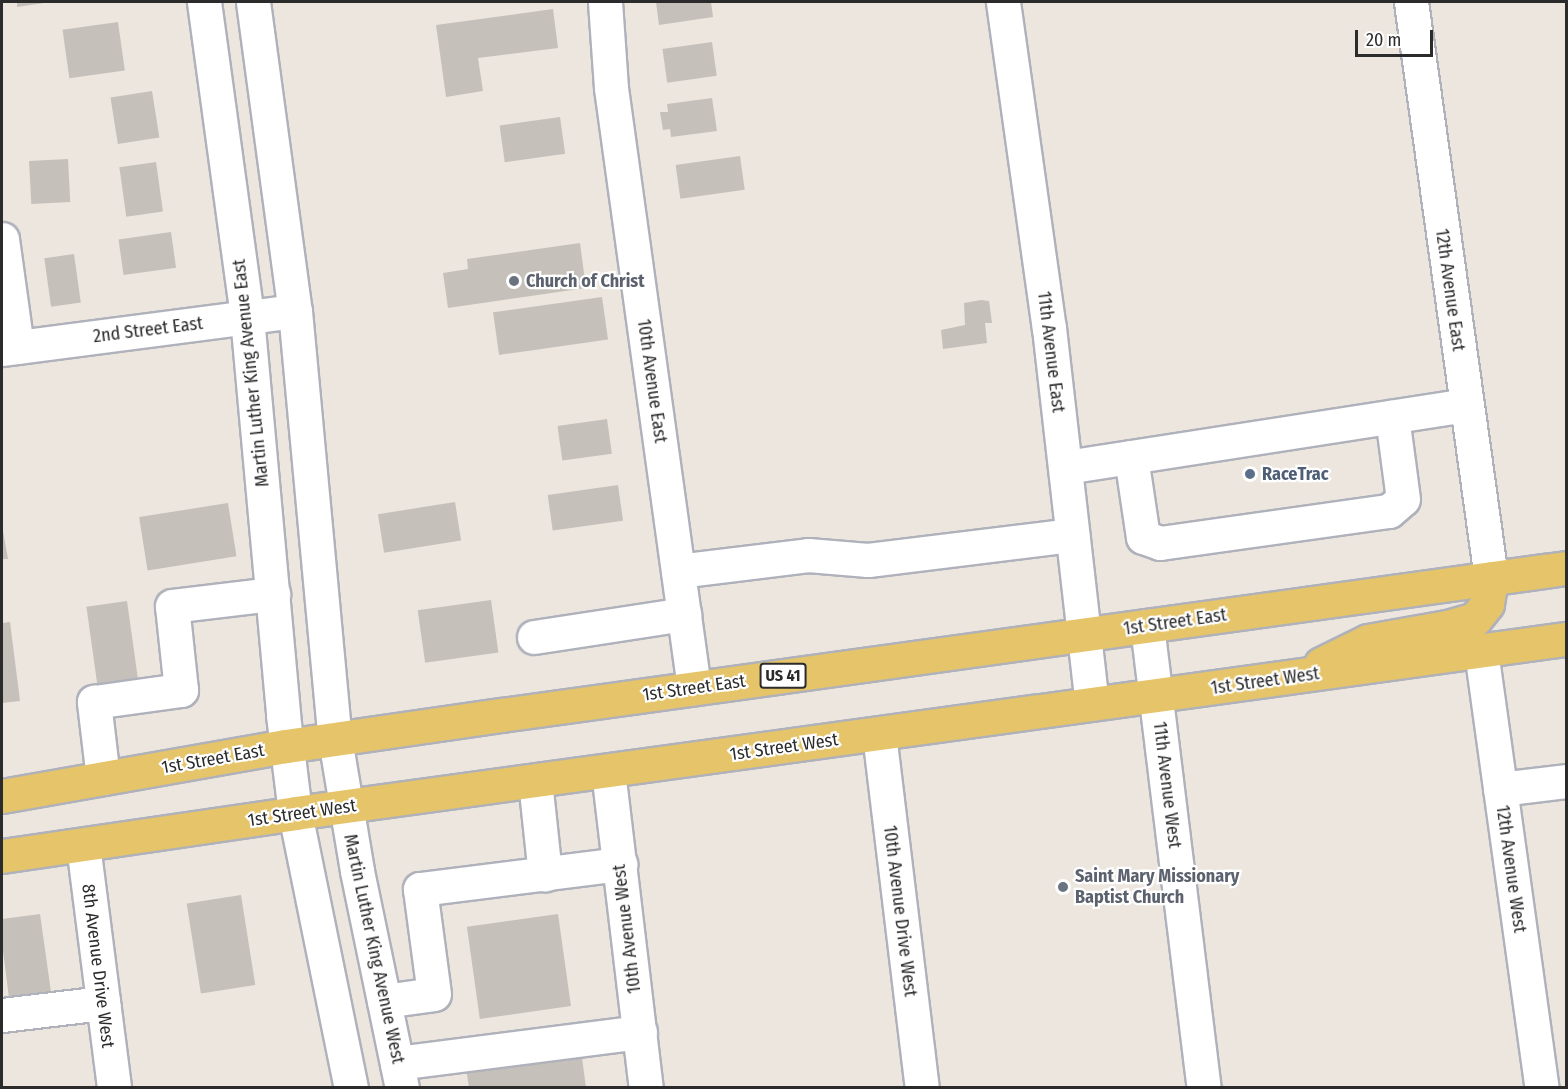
<!DOCTYPE html>
<html>
<head>
<meta charset="utf-8">
<style>
  body { margin:0 }
  #map { position:relative; width:1568px; height:1089px; overflow:hidden; background:#ece6df; font-family:"Fira Sans Condensed",sans-serif }
  div>[style] { position:absolute }
  .building>* { inset:0; background:#c5c0ba; transform-origin:0 0 }
  .roads { filter:drop-shadow(2px 0 #afb1bb) drop-shadow(-2px 0 #afb1bb) drop-shadow(0 2px #afb1bb) drop-shadow(0 -2px #afb1bb) }
  .minor>* { height:33px; margin:-16.5px; padding:0 16.5px; transform-origin:16.5px; border-radius:16.5px; background:#fff }
  .major>* { height:33px; margin:-16.5px; padding:0 16.5px; transform-origin:16.5px; border-radius:16.5px; background:#e6c469 }
  .dots>* { width:16px; height:16px; translate:-50% -50%; box-sizing:border-box; border:3px solid #fff; border-radius:50% }
  span { translate:-50% -50%; white-space:nowrap; text-align:center; line-height:1.15; -webkit-text-stroke:4.5px #fff; paint-order:stroke }
  .shield-label span { padding:2px 4px; background:#fff; border:2px solid; border-radius:4px; -webkit-text-stroke-width:0 }
  .shield-label { font-size:16px; color:#2b2b2b; font-weight:700 }
  .worship-label { font-size:18px; color:#5b616d; font-weight:700 }
  .left { translate:0 -50%; text-align:left }
  .street-label { font-size:18px; color:#2b2b2b }
  .service-label { font-size:18px; color:#4e5e75; font-weight:700 }
  .frame { position:absolute; inset:0; border:3px solid #2b2b2b; pointer-events:none }
  .scale { position:absolute; left:1355px; top:30px; width:78px; height:27px; box-sizing:border-box; border:3px solid #2b2b2b; border-top:0; padding-left:8px; font-size:18px; line-height:21px; white-space:nowrap; color:#2b2b2b; -webkit-text-stroke:4px #fff; paint-order:stroke }
</style>
</head>
<body>
<div id="map">
  <div class="building">
    <i style="clip-path:polygon(17px 2px,44px 2px,44px 3px,17px 7px)"></i>
    <i style="clip-path:polygon(656px 2px,711px 2px,713px 17px,659px 25px)"></i>
    <i style="clip-path:polygon(553px 9px,558px 48px,478px 58px,483px 91px,446px 97px,436px 25px)"></i>
    <i style="left:118px;top:22px;width:49px;height:56px;rotate:82deg"></i>
    <i style="left:712px;top:42px;width:34px;height:50px;rotate:82deg"></i>
    <i style="left:152px;top:91px;width:47px;height:42px;rotate:81deg"></i>
    <i style="clip-path:polygon(712px 98px,717px 131px,671px 137px,670px 129px,663px 130px,660px 112px,668px 112px,667px 104px)"></i>
    <i style="left:560px;top:117px;width:37px;height:61px;rotate:82deg"></i>
    <i style="left:740px;top:156px;width:34px;height:65px;rotate:82deg"></i>
    <i style="left:68px;top:159px;width:43px;height:39px;rotate:87deg"></i>
    <i style="left:156px;top:162px;width:50px;height:37px;rotate:82deg"></i>
    <i style="left:171px;top:232px;width:36px;height:53px;rotate:82deg"></i>
    <i style="clip-path:polygon(580px 243px,586px 288px,448px 308px,443px 273px,468px 269px,467px 259px)"></i>
    <i style="left:74px;top:254px;width:49px;height:30px;rotate:82deg"></i>
    <i style="left:602px;top:297px;width:43px;height:110px;rotate:82deg"></i>
    <i style="clip-path:polygon(981px 300px,989px 301px,992px 323px,985px 323px,987px 343px,943px 349px,941px 330px,965px 325px,964px 303px)"></i>
    <i style="left:607px;top:419px;width:35px;height:50px;rotate:82deg"></i>
    <i style="left:618px;top:485px;width:36px;height:71px;rotate:82deg"></i>
    <i style="left:455px;top:502px;width:39px;height:78px;rotate:81deg"></i>
    <i style="left:228px;top:503px;width:54px;height:90px;rotate:81deg"></i>
    <i style="clip-path:polygon(2px 525px,8px 559px,2px 559px)"></i>
    <i style="left:491px;top:600px;width:53px;height:74px;rotate:82deg"></i>
    <i style="left:127px;top:601px;width:81px;height:41px;rotate:82deg"></i>
    <i style="clip-path:polygon(10px 622px,20px 701px,2px 703px,2px 623px)"></i>
    <i style="left:241px;top:895px;width:91px;height:55px;rotate:81deg"></i>
    <i style="clip-path:polygon(40px 914px,51px 992px,9px 998px,2px 943px,2px 919px)"></i>
    <i style="left:558px;top:914px;width:93px;height:92px;rotate:82deg"></i>
    <i style="clip-path:polygon(581px 1050px,586px 1088px,469px 1088px,466px 1067px)"></i>
  </div>
  <div class="roads">
    <div class="minor">
      <i style="left:204px;top:2px;width:318px;rotate:82.2deg"></i>
      <i style="left:247px;top:317px;width:400px;rotate:84.8deg"></i>
      <i style="left:283px;top:715px;width:99px;rotate:83deg"></i>
      <i style="left:295px;top:813px;width:281px;rotate:78.5deg"></i>
      <i style="left:253px;top:2px;width:312px;rotate:82.3deg"></i>
      <i style="left:295px;top:311px;width:430px;rotate:84.7deg"></i>
      <i style="left:335px;top:739px;width:134px;rotate:80.5deg"></i>
      <i style="left:357px;top:871px;width:222px;rotate:78.3deg"></i>
      <i style="left:605px;top:2px;width:86px;rotate:86deg"></i>
      <i style="left:611px;top:88px;width:606px;rotate:82.12deg"></i>
      <i style="left:1003px;top:2px;width:329px;rotate:82deg"></i>
      <i style="left:1049px;top:328px;width:378px;rotate:83.5deg"></i>
      <i style="left:1411px;top:2px;width:582px;rotate:82.09deg"></i>
      <i style="left:2px;top:239px;width:109px;rotate:82.1deg"></i>
      <i style="left:2px;top:349px;width:295px;rotate:-7.4deg"></i>
      <i style="left:1131px;top:457px;width:81px;rotate:81.5deg"></i>
      <i style="left:1143px;top:537px;width:18px;rotate:19deg"></i>
      <i style="left:1160px;top:543px;width:231px;rotate:-8deg"></i>
      <i style="left:1389px;top:511px;width:18px;rotate:-41deg"></i>
      <i style="left:1403px;top:499px;width:83px;rotate:-97.6deg"></i>
      <i style="left:1066px;top:467px;width:405px;rotate:-8.8deg"></i>
      <i style="left:678px;top:571px;width:131px;rotate:-7deg"></i>
      <i style="left:808px;top:555px;width:60px;rotate:4.8deg"></i>
      <i style="left:868px;top:560px;width:206px;rotate:-7deg"></i>
      <i style="left:1147px;top:626px;width:466px;rotate:83deg"></i>
      <i style="left:534px;top:637px;width:152px;rotate:-8.7deg"></i>
      <i style="left:1481px;top:651px;width:441px;rotate:82.1deg"></i>
      <i style="left:879px;top:734px;width:357px;rotate:83.1deg"></i>
      <i style="left:608px;top:771px;width:319px;rotate:83.2deg"></i>
      <i style="left:103px;top:778px;width:77px;rotate:-96.8deg"></i>
      <i style="left:94px;top:702px;width:88px;rotate:-7.9deg"></i>
      <i style="left:181px;top:690px;width:84px;rotate:-96.1deg"></i>
      <i style="left:172px;top:606px;width:102px;rotate:-6.8deg"></i>
      <i style="left:535px;top:781px;width:94px;rotate:83.9deg"></i>
      <i style="left:1500px;top:789px;width:66px;rotate:-6.9deg"></i>
      <i style="left:83px;top:845px;width:245px;rotate:82.7deg"></i>
      <i style="left:384px;top:1001px;width:50px;rotate:-8deg"></i>
      <i style="left:434px;top:994px;width:106px;rotate:-97.6deg"></i>
      <i style="left:420px;top:889px;width:202px;rotate:-7.1deg"></i>
      <i style="left:2px;top:1015px;width:102px;rotate:-6.8deg"></i>
      <i style="left:397px;top:1063px;width:245px;rotate:-7.3deg"></i>
    </div>
    <div class="major">
      <i style="left:1321px;top:664px;width:52px;rotate:-26.1deg"></i>
      <i style="left:1368px;top:641px;width:80px;rotate:-10deg"></i>
      <i style="left:1447px;top:627px;width:29px;rotate:-16deg"></i>
      <i style="left:1475px;top:619px;width:19px;rotate:-51deg"></i>
      <i style="left:1487px;top:604px;width:26px;rotate:-81deg"></i>
      <i style="left:2px;top:796px;width:288px;rotate:-10deg"></i>
      <i style="left:286px;top:746px;width:217px;rotate:-8.2deg"></i>
      <i style="left:501px;top:715px;width:1075px;rotate:-7.86deg"></i>
      <i style="left:2px;top:856px;width:296px;rotate:-8.3deg"></i>
      <i style="left:295px;top:813px;width:1283px;rotate:-7.8deg"></i>
    </div>
  </div>
  <div class="dots">
    <i style="left:514px;top:281px;background:#6b7280"></i>
    <i style="left:1250px;top:474px;background:#5c6f8a"></i>
    <i style="left:1063px;top:887px;background:#6b7280"></i>
  </div>
  <div class="shield-label">
    <span style="left:783px;top:676px">US 41</span>
  </div>
  <div class="worship-label">
    <span class="left" style="left:526px;top:281px">Church of Christ</span>
    <span class="left" style="left:1075px;top:887px">Saint Mary Missionary<br>Baptist Church</span>
  </div>
  <div class="street-label">
    <span style="left:1450px;top:290px;rotate:82deg">12th Avenue East</span>
    <span style="left:148px;top:330px;rotate:-7deg">2nd Street East</span>
    <span style="left:1051px;top:352px;rotate:83deg">11th Avenue East</span>
    <span style="left:251px;top:373px;rotate:-96deg">Martin Luther King Avenue East</span>
    <span style="left:652px;top:381px;rotate:82deg">10th Avenue East</span>
    <span style="left:1175px;top:622px;rotate:-8deg">1st Street East</span>
    <span style="left:1265px;top:681px;rotate:-8deg">1st Street West</span>
    <span style="left:694px;top:688px;rotate:-8deg">1st Street East</span>
    <span style="left:784px;top:747px;rotate:-8deg">1st Street West</span>
    <span style="left:213px;top:759px;rotate:-10deg">1st Street East</span>
    <span style="left:1167px;top:785px;rotate:83deg">11th Avenue West</span>
    <span style="left:302px;top:813px;rotate:-8deg">1st Street West</span>
    <span style="left:1511px;top:869px;rotate:82deg">12th Avenue West</span>
    <span style="left:900px;top:911px;rotate:83deg">10th Avenue Drive West</span>
    <span style="left:627px;top:929px;rotate:-97deg">10th Avenue West</span>
    <span style="left:374px;top:949px;rotate:78deg">Martin Luther King Avenue West</span>
    <span style="left:98px;top:966px;rotate:83deg">8th Avenue Drive West</span>
  </div>
  <div class="service-label">
    <span class="left" style="left:1262px;top:474px">RaceTrac</span>
  </div>
  <div class="frame"></div>
  <div class="scale">20 m</div>
</div>
</body>
</html>
